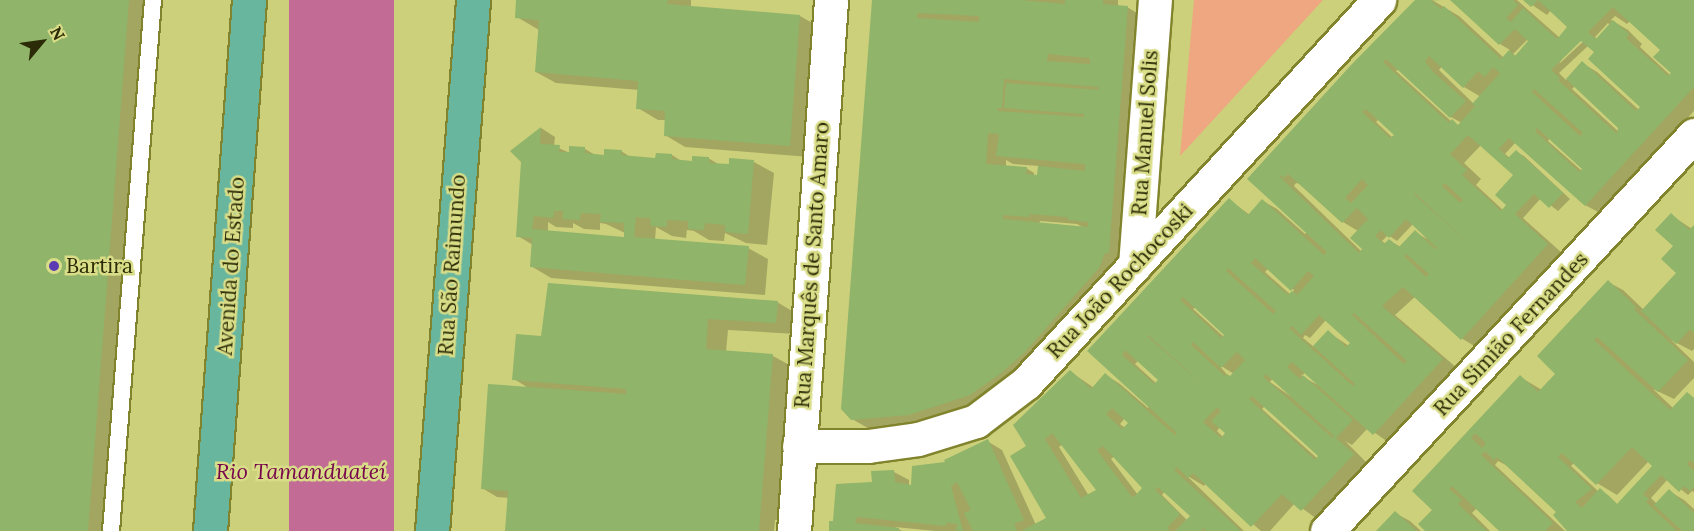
<!DOCTYPE html>
<html>
<head>
<meta charset="utf-8">
<style>
  body { margin:0 }
  #map { position:relative; width:1694px; height:531px; overflow:hidden; background:#ccd07a; font-family:Lora,serif }
  div>[style] { position:absolute }
  .green>* { inset:0; background:#eea780 }
  .water>* { inset:0; background:#c26b95; transform-origin:0 0 }
  .shadow>* { inset:0; background:#0003 }
  .building>* { inset:0; background:#8fb46a }
  .roads { filter:drop-shadow(2px 0 #82842d) drop-shadow(-2px 0 #82842d) drop-shadow(0 2px #82842d) drop-shadow(0 -2px #82842d) }
  .service>* { height:16px; margin:-8px; padding:0 8px; transform-origin:8px; border-radius:8px; background:#fff }
  .minor>* { height:33px; margin:-16.5px; padding:0 16.5px; transform-origin:16.5px; border-radius:16.5px; background:#fff }
  .trunk>* { height:33px; margin:-16.5px; padding:0 16.5px; transform-origin:16.5px; border-radius:16.5px; background:#68b69e }
  .dots>* { width:16px; height:16px; translate:-50% -50%; box-sizing:border-box; border:3px solid #d9dd87; border-radius:50% }
  span { translate:-50% -50%; white-space:nowrap; text-align:center; line-height:1.15; -webkit-text-stroke:5px #d9dd87; paint-order:stroke }
  .street-label { font-size:21px; color:#2b2c07 }
  .poi-label { font-size:21px; color:#2b2c07 }
  .left { translate:0 -50%; text-align:left }
  .water-label { font-size:22px; color:#76064c; font-style:italic }
  .north { position:absolute; left:12px; top:12px; width:60px; height:60px; -webkit-text-stroke:4px #d9dd87; paint-order:stroke; rotate:61deg; font-size:16px; font-weight:700; line-height:24px; text-align:center; color:#2b2c07 }
  .north::after { content:''; display:block; margin:auto; width:21px; height:27px; background:#2b2c07; clip-path:polygon(50% 0,100% 100%,50% 72%,0 100%) }
</style>
</head>
<body>
<div id="map">
  <div class="green">
    <i style="clip-path:polygon(1194px 0,1323px 0,1180px 156px)"></i>
  </div>
  <div class="water">
    <i style="left:289px;top:0;width:105px;height:533px"></i>
  </div>
  <div class="shadow">
    <i style="clip-path:polygon(0 0,153px 0,112px 531px,0 531px)"></i>
    <i style="clip-path:polygon(518px 0,691px 0,691px 8px,800px 16px,823px 29px,810px 157px,685px 147px,665px 135px,666px 120px,658px 120px,638px 108px,639px 90px,556px 83px,536px 72px,539px 30px,517px 17px)"></i>
    <i style="clip-path:polygon(evenodd,873px 0,1118px 0,1118px 7px,1127px 7px,1142px 16px,1123px 261px,1114px 260px,1124px 266px,986px 403px,929px 421px,873px 431px,852px 419px,873px 0,1006px 160px,1013px 164px,1039px 166px,1038px 176px,1034px 176px,1034px 173px,1026px 168px,1006px 167px,1006px 160px,873px 0,1040px 221px,1077px 224px,1084px 228px,1039px 224px,1040px 221px)"></i>
    <i style="clip-path:polygon(evenodd,1416px 0,1432px 0,1459px 16px,1504px 58px,1510px 50px,1500px 44px,1452px 0,1517px 0,1560px 38px,1569px 27px,1551px 10px,1547px 15px,1525px 0,1694px 0,1694px 111px,1600px 213px,1585px 205px,1516px 142px,1505px 154px,1510px 158px,1516px 152px,1524px 156px,1570px 199px,1558px 211px,1541px 198px,1523px 218px,1562px 253px,1476px 347px,1461px 338px,1416px 296px,1395px 315px,1457px 368px,1388px 442px,1368px 428px,1352px 445px,1345px 441px,1368px 464px,1317px 519px,1295px 503px,1270px 531px,1261px 531px,1206px 483px,1204px 486px,1186px 475px,1244px 531px,935px 531px,895px 527px,902px 531px,830px 531px,834px 523px,874px 484px,894px 472px,909px 480px,909px 486px,987px 441px,1002px 450px,1036px 525px,1048px 518px,1028px 446px,1071px 372px,1094px 388px,1106px 375px,1120px 384px,1148px 408px,1149px 406px,1089px 351px,1229px 200px,1250px 215px,1263px 201px,1277px 209px,1305px 234px,1307px 232px,1249px 179px,1416px 0,1615px 16px,1627px 24px,1630px 21px,1662px 50px,1672px 73px,1670px 75px,1640px 47px,1642px 44px,1628px 30px,1611px 20px,1615px 16px,1416px 0,1608px 23px,1610px 25px,1597px 39px,1595px 37px,1608px 23px,1416px 0,1586px 35px,1588px 37px,1559px 64px,1563px 57px,1586px 35px,1416px 0,1528px 39px,1530px 41px,1516px 56px,1513px 54px,1528px 39px,1416px 0,1589px 45px,1642px 107px,1639px 110px,1597px 72px,1582px 63px,1566px 80px,1559px 73px,1589px 45px,1416px 0,1442px 66px,1464px 87px,1481px 97px,1474px 104px,1439px 70px,1442px 66px,1416px 0,1399px 69px,1451px 117px,1462px 123px,1460px 126px,1452px 122px,1396px 71px,1399px 69px,1416px 0,1575px 86px,1620px 127px,1619px 132px,1572px 89px,1575px 86px,1416px 0,1379px 119px,1396px 135px,1393px 138px,1376px 122px,1379px 119px,1416px 0,1550px 138px,1584px 169px,1582px 171px,1548px 141px,1550px 138px,1416px 0,1482px 144px,1515px 175px,1508px 205px,1504px 211px,1476px 185px,1481px 179px,1464px 163px,1482px 144px,1416px 0,1296px 183px,1301px 184px,1343px 222px,1358px 231px,1365px 249px,1362px 252px,1294px 186px,1296px 183px,1416px 0,1413px 224px,1427px 239px,1415px 232px,1401px 247px,1390px 241px,1386px 244px,1382px 241px,1388px 235px,1397px 241px,1413px 224px,1416px 0,1269px 268px,1294px 290px,1291px 295px,1265px 272px,1269px 268px,1416px 0,1196px 307px,1226px 335px,1224px 337px,1193px 309px,1196px 307px,1416px 0,1326px 320px,1352px 343px,1349px 346px,1328px 332px,1314px 347px,1303px 338px,1305px 335px,1310px 338px,1326px 320px,1416px 0,1138px 361px,1160px 380px,1157px 384px,1135px 364px,1138px 361px,1416px 0,1218px 364px,1234px 374px,1230px 378px,1218px 364px,1416px 0,1306px 372px,1320px 386px,1301px 376px,1306px 372px,1416px 0,1273px 378px,1293px 398px,1270px 382px,1273px 378px,1416px 0,1265px 406px,1321px 456px,1318px 459px,1262px 409px,1265px 406px,1416px 0,1125px 418px,1130px 423px,1125px 428px,1120px 424px,1125px 418px,1416px 0,1220px 427px,1227px 433px,1223px 437px,1217px 431px,1220px 427px,1416px 0,1063px 444px,1098px 491px,1089px 496px,1059px 447px,1063px 444px,1416px 0,1115px 456px,1144px 488px,1138px 495px,1111px 459px,1115px 456px,1416px 0,1165px 491px,1192px 516px,1187px 520px,1162px 495px,1165px 491px)"></i>
    <i style="clip-path:polygon(evenodd,541px 128px,555px 137px,554px 146px,570px 153px,585px 149px,597px 156px,605px 157px,621px 151px,632px 158px,657px 160px,672px 155px,683px 162px,694px 163px,708px 158px,720px 165px,730px 166px,731px 160px,754px 162px,774px 173px,767px 245px,746px 243px,725px 233px,724px 241px,709px 240px,694px 231px,687px 230px,686px 238px,672px 236px,656px 227px,655px 240px,748px 248px,768px 259px,765px 295px,551px 278px,531px 266px,533px 245px,518px 236px,523px 161px,512px 151px,541px 128px,548px 222px,556px 227px,573px 228px,573px 223px,584px 229px,600px 230px,600px 223px,606px 224px,625px 233px,625px 238px,548px 232px,548px 222px)"></i>
    <i style="clip-path:polygon(evenodd,1671px 215px,1692px 229px,1694px 227px,1694px 349px,1692px 351px,1671px 340px,1694px 362px,1694px 378px,1674px 399px,1653px 389px,1673px 408px,1687px 394px,1694px 398px,1694px 492px,1692px 491px,1688px 495px,1668px 479px,1651px 498px,1657px 504px,1669px 491px,1684px 500px,1694px 509px,1694px 531px,1572px 531px,1558px 512px,1510px 467px,1498px 461px,1495px 465px,1565px 531px,1502px 531px,1477px 508px,1472px 513px,1490px 531px,1428px 531px,1434px 510px,1414px 491px,1520px 377px,1542px 390px,1558px 374px,1608px 282px,1623px 290px,1644px 310px,1679px 273px,1671px 215px,1649px 461px,1654px 466px,1618px 505px,1608px 495px,1599px 492px,1571px 466px,1575px 462px,1597px 483px,1617px 495px,1649px 461px)"></i>
    <i style="clip-path:polygon(777px 302px,797px 314px,796px 334px,728px 330px,726px 352px,773px 356px,793px 367px,781px 520px,775px 520px,774px 531px,506px 531px,509px 498px,497px 497px,482px 488px,530px 389px,514px 379px,543px 337px)"></i>
    <i style="clip-path:polygon(1395px 513px,1410px 521px,1421px 531px,1380px 531px)"></i>
  </div>
  <div class="building">
    <i style="clip-path:polygon(0 0,129px 0,88px 531px,0 531px)"></i>
    <i style="clip-path:polygon(516px 0,668px 0,667px 4px,800px 15px,790px 146px,664px 136px,665px 111px,636px 109px,638px 81px,535px 72px,539px 20px,515px 18px)"></i>
    <i style="clip-path:polygon(evenodd,872px 0,1019px 0,1065px 4px,1065px 0,1103px 0,1103px 4px,1128px 6px,1109px 253px,1105px 253px,1099px 268px,1024px 353px,1000px 374px,970px 395px,909px 415px,851px 420px,841px 409px,872px 0,917px 13px,979px 16px,979px 22px,917px 18px,917px 13px,872px 0,1048px 54px,1090px 58px,1090px 64px,1047px 61px,1048px 54px,872px 0,1004px 79px,1099px 87px,1099px 90px,1006px 83px,1004px 108px,1084px 114px,1084px 117px,998px 111px,998px 108px,1002px 108px,1004px 79px,872px 0,988px 133px,999px 134px,996px 156px,1085px 164px,1085px 171px,1038px 166px,1037px 175px,1026px 174px,1027px 167px,986px 164px,988px 133px,872px 0,1029px 214px,1068px 217px,1068px 220px,1088px 222px,1088px 227px,1003px 219px,1003px 215px,1029px 217px,1029px 214px)"></i>
    <i style="clip-path:polygon(evenodd,1415px 0,1430px 0,1441px 9px,1444px 6px,1501px 59px,1509px 50px,1515px 56px,1528px 41px,1515px 29px,1499px 45px,1450px 0,1513px 0,1518px 5px,1506px 18px,1511px 22px,1523px 8px,1557px 39px,1567px 27px,1538px 0,1531px 7px,1523px 0,1694px 0,1694px 87px,1585px 206px,1509px 138px,1499px 149px,1508px 158px,1516px 150px,1563px 193px,1549px 208px,1534px 194px,1515px 214px,1548px 244px,1461px 340px,1403px 287px,1382px 306px,1443px 359px,1373px 435px,1292px 362px,1287px 367px,1300px 379px,1303px 375px,1353px 420px,1336px 438px,1354px 454px,1301px 511px,1282px 494px,1251px 527px,1193px 473px,1188px 478px,1177px 467px,1174px 470px,1241px 531px,1206px 531px,1203px 528px,1201px 531px,1175px 531px,1190px 516px,1158px 487px,1155px 490px,1180px 514px,1167px 528px,1170px 531px,1021px 531px,1046px 518px,1010px 456px,1026px 446px,1013px 425px,1070px 370px,1091px 389px,1105px 373px,1175px 435px,1177px 433px,1087px 351px,1229px 198px,1248px 215px,1262px 199px,1324px 255px,1327px 252px,1247px 179px,1352px 64px,1415px 0,1613px 7px,1660px 50px,1653px 57px,1671px 73px,1668px 76px,1626px 38px,1629px 34px,1613px 20px,1596px 39px,1588px 32px,1613px 7px,1415px 0,1581px 41px,1594px 52px,1588px 59px,1640px 107px,1636px 111px,1582px 61px,1566px 79px,1618px 128px,1617px 134px,1558px 80px,1560px 78px,1551px 70px,1581px 41px,1415px 0,1429px 56px,1463px 88px,1478px 71px,1485px 77px,1493px 67px,1500px 73px,1472px 104px,1475px 106px,1458px 125px,1452px 119px,1449px 123px,1383px 62px,1386px 59px,1450px 118px,1466px 101px,1433px 72px,1425px 61px,1429px 56px,1415px 0,1534px 89px,1583px 133px,1580px 136px,1532px 92px,1534px 89px,1415px 0,1366px 109px,1394px 135px,1390px 138px,1362px 112px,1366px 109px,1415px 0,1537px 128px,1582px 169px,1579px 172px,1535px 131px,1537px 128px,1415px 0,1468px 135px,1513px 175px,1495px 195px,1506px 205px,1501px 211px,1462px 175px,1467px 170px,1450px 154px,1468px 135px,1415px 0,1288px 174px,1342px 223px,1357px 208px,1368px 219px,1350px 238px,1362px 249px,1359px 253px,1280px 177px,1281px 175px,1284px 178px,1288px 174px,1415px 0,1362px 179px,1368px 185px,1351px 203px,1345px 198px,1362px 179px,1415px 0,1445px 183px,1463px 200px,1460px 203px,1442px 186px,1445px 183px,1415px 0,1415px 193px,1468px 243px,1414px 194px,1415px 193px,1415px 0,1406px 219px,1437px 248px,1435px 249px,1415px 230px,1399px 247px,1389px 239px,1384px 244px,1375px 236px,1381px 230px,1389px 238px,1406px 219px,1415px 0,1406px 254px,1429px 274px,1426px 277px,1404px 256px,1406px 254px,1415px 0,1255px 258px,1291px 291px,1308px 271px,1314px 276px,1297px 295px,1292px 291px,1288px 295px,1251px 263px,1255px 258px,1415px 0,1228px 268px,1276px 311px,1273px 314px,1226px 271px,1228px 268px,1415px 0,1183px 297px,1224px 335px,1221px 338px,1180px 300px,1183px 297px,1415px 0,1354px 313px,1407px 361px,1404px 364px,1352px 315px,1354px 313px,1415px 0,1319px 315px,1350px 343px,1346px 347px,1328px 330px,1313px 346px,1355px 384px,1353px 386px,1289px 328px,1292px 326px,1301px 335px,1319px 315px,1415px 0,1148px 335px,1209px 390px,1147px 336px,1148px 335px,1415px 0,1193px 342px,1221px 368px,1237px 352px,1245px 360px,1230px 376px,1227px 374px,1225px 376px,1191px 345px,1193px 342px,1415px 0,1125px 350px,1158px 380px,1154px 384px,1122px 355px,1125px 350px,1415px 0,1266px 374px,1334px 436px,1333px 438px,1263px 377px,1266px 374px,1415px 0,1252px 396px,1318px 456px,1315px 460px,1249px 399px,1252px 396px,1415px 0,1217px 407px,1221px 411px,1211px 421px,1225px 433px,1221px 438px,1203px 422px,1217px 407px,1415px 0,1112px 408px,1128px 423px,1122px 429px,1106px 414px,1112px 408px,1415px 0,1052px 433px,1096px 490px,1081px 498px,1045px 439px,1052px 433px,1415px 0,1103px 446px,1142px 488px,1135px 496px,1132px 497px,1097px 450px,1103px 446px)"></i>
    <i style="clip-path:polygon(evenodd,541px 127px,540px 144px,560px 145px,559px 152px,569px 152px,569px 146px,585px 147px,585px 153px,604px 155px,604px 149px,622px 150px,621px 155px,655px 158px,656px 153px,672px 154px,672px 159px,692px 161px,692px 156px,709px 157px,709px 163px,729px 164px,729px 158px,754px 160px,748px 234px,725px 232px,725px 225px,705px 223px,704px 230px,688px 229px,688px 221px,667px 220px,667px 227px,651px 226px,650px 218px,636px 217px,634px 237px,749px 246px,745px 285px,530px 267px,532px 238px,516px 237px,521px 162px,510px 151px,541px 127px,554px 211px,563px 211px,563px 219px,580px 220px,581px 213px,601px 214px,600px 222px,624px 223px,624px 237px,532px 229px,534px 216px,553px 218px,554px 211px)"></i>
    <i style="clip-path:polygon(1671px 213px,1689px 230px,1694px 225px,1694px 333px,1690px 329px,1676px 344px,1641px 311px,1676px 273px,1661px 259px,1673px 246px,1655px 230px)"></i>
    <i style="clip-path:polygon(evenodd,1608px 280px,1636px 307px,1634px 309px,1688px 360px,1658px 392px,1597px 337px,1594px 340px,1670px 410px,1687px 392px,1694px 398px,1694px 463px,1690px 460px,1687px 464px,1694px 471px,1694px 487px,1690px 491px,1684px 486px,1679px 492px,1661px 475px,1643px 494px,1649px 499px,1646px 502px,1677px 531px,1567px 531px,1553px 515px,1556px 512px,1497px 457px,1494px 460px,1485px 451px,1481px 455px,1553px 523px,1545px 531px,1499px 531px,1452px 486px,1449px 489px,1462px 500px,1458px 504px,1487px 531px,1425px 531px,1418px 524px,1432px 510px,1412px 491px,1520px 375px,1538px 392px,1555px 374px,1537px 356px,1608px 280px,1475px 433px,1486px 443px,1482px 448px,1471px 438px,1475px 433px,1608px 280px,1632px 447px,1652px 466px,1617px 504px,1600px 488px,1582px 508px,1575px 502px,1592px 489px,1558px 457px,1562px 453px,1596px 485px,1632px 447px)"></i>
    <i style="clip-path:polygon(548px 283px,778px 301px,776px 323px,708px 319px,706px 349px,773px 354px,759px 531px,505px 531px,508px 491px,481px 489px,488px 384px,626px 394px,626px 389px,512px 380px,516px 334px,541px 336px)"></i>
    <i style="clip-path:polygon(988px 439px,1024px 520px,1014px 524px,1017px 531px,973px 531px,964px 513px,971px 510px,957px 482px,951px 486px,963px 531px,956px 531px,957px 524px,946px 523px,946px 526px,857px 517px,855px 523px,899px 528px,899px 531px,829px 531px,829px 521px,833px 521px,836px 484px,872px 482px,871px 471px,894px 470px,895px 482px,911px 485px,912px 466px,945px 462px,944px 460px)"></i>
    <i style="clip-path:polygon(1669px 489px,1694px 513px,1694px 531px,1682px 531px,1654px 505px)"></i>
    <i style="clip-path:polygon(1395px 511px,1417px 531px,1376px 531px)"></i>
  </div>
  <div class="roads">
    <div class="service">
      <i style="left:111px;top:531px;width:533px;rotate:-85.48deg"></i>
    </div>
    <div class="minor">
      <i style="left:1135px;top:265px;width:266px;rotate:-85.7deg"></i>
      <i style="left:799px;top:446px;width:69px"></i>
      <i style="left:868px;top:446px;width:50px;rotate:-8deg"></i>
      <i style="left:918px;top:439px;width:61px;rotate:-17.2deg"></i>
      <i style="left:976px;top:421px;width:63px;rotate:-37.2deg"></i>
      <i style="left:1026px;top:383px;width:521px;rotate:-47.33deg"></i>
      <i style="left:794px;top:531px;width:532px;rotate:-86.01deg"></i>
      <i style="left:1327px;top:531px;width:540px;rotate:-47.18deg"></i>
    </div>
    <div class="trunk">
      <i style="left:210px;top:531px;width:532px;rotate:-85.8deg"></i>
      <i style="left:432px;top:531px;width:533px;rotate:-85.58deg"></i>
    </div>
  </div>
  <div class="dots">
    <i style="left:54px;top:266px;background:#5c3ab3"></i>
  </div>
  <div class="street-label">
    <span style="left:1145px;top:133px;rotate:-86deg">Rua Manuel Solis</span>
    <span style="left:452px;top:265px;rotate:-86deg">Rua São Raimundo</span>
    <span style="left:812px;top:265px;rotate:-86deg">Rua Marquês de Santo Amaro</span>
    <span style="left:231px;top:266px;rotate:-86deg">Avenida do Estado</span>
    <span style="left:1120px;top:281px;rotate:-47deg">Rua João Rochocoski</span>
    <span style="left:1511px;top:334px;rotate:-47deg">Rua Simião Fernandes</span>
  </div>
  <div class="poi-label">
    <span class="left" style="left:66px;top:266px">Bartira</span>
  </div>
  <div class="water-label">
    <span style="left:301px;top:472px">Rio Tamanduateí</span>
  </div>
  <div class="north">N</div>
</div>
</body>
</html>
